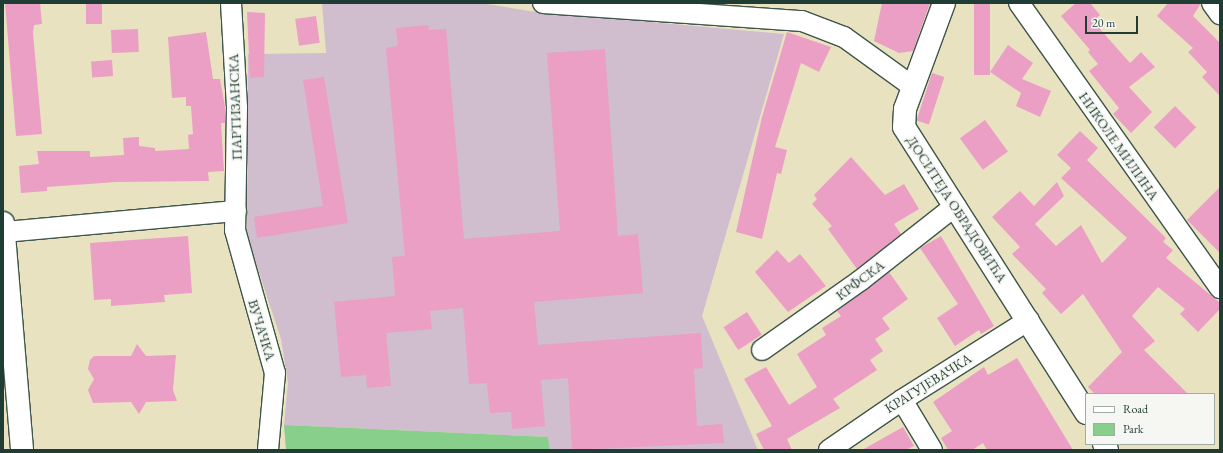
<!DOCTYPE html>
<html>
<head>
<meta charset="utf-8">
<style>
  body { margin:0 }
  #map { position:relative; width:1223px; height:453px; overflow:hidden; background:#e9e2c1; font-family:"EB Garamond",serif }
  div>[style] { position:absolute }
  .industrial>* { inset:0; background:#d0bdcd }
  .green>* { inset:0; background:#87cf8b }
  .building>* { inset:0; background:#eb9fc4; transform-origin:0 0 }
  .roads { filter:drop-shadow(1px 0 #3d5649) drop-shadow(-1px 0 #3d5649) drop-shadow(0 1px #3d5649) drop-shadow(0 -1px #3d5649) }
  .minor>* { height:20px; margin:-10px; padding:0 10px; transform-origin:10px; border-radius:10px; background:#fff }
  .tertiary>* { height:22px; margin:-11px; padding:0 11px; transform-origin:11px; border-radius:11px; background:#fff }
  span { translate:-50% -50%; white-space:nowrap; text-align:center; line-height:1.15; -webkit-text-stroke:4px #f6f6f2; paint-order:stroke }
  .street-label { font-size:14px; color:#1f3d34 }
  .frame { position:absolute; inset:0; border:4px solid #1f3d34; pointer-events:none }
  .legend { position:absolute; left:1085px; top:393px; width:130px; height:52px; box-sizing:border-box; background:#f6f6f2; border:1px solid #a0aca6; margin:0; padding:5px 7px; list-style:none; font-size:12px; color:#1f3d34 }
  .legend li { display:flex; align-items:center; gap:8px; height:20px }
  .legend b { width:20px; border:1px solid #a0aca6 }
  .scale { position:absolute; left:1085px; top:16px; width:53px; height:18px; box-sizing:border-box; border:2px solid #1f3d34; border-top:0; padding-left:5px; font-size:12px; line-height:14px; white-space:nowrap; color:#1f3d34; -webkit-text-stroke:3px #f6f6f2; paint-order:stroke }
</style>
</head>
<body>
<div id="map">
  <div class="industrial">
    <i style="clip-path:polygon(322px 3px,481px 3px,529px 11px,784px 34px,702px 316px,758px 450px,550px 450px,548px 437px,284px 425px,288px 383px,281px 339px,247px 236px,248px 54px,326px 53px)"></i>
  </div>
  <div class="green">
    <i style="clip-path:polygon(284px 425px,548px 437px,550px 450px,286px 450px)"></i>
  </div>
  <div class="building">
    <i style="clip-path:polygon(5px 3px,40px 3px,42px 24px,34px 25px,33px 33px,42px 134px,16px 136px)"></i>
    <i style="left:86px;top:3px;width:16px;height:21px"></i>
    <i style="clip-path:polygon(882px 3px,930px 3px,913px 51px,899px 53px,874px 41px)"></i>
    <i style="left:974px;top:3px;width:16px;height:72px"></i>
    <i style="clip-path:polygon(1076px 3px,1090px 3px,1100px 15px,1093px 21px,1130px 63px,1141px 52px,1155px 67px,1129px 87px,1152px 112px,1131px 133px,1113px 114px,1119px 108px,1089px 71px,1098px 64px,1088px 52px,1090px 50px,1061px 16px)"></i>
    <i style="clip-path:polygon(1168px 3px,1201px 3px,1193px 16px,1220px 43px,1220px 96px,1202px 77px,1207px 72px,1188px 52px,1193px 48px,1157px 16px)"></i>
    <i style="clip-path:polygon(247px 12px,265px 13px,264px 77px,250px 78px)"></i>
    <i style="left:316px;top:16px;width:27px;height:21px;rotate:82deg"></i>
    <i style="clip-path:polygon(428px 25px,429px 30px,446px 29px,464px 239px,560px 231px,547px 53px,605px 49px,618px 236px,638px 234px,643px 293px,534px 302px,538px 345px,701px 333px,703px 368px,694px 369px,697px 426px,722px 424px,724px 443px,572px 450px,568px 378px,541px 380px,545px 426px,512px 429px,511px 412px,490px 413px,487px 383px,469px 384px,463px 308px,430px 311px,432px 329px,386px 333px,391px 386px,367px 388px,366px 375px,341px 377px,334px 302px,395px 296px,392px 257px,405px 256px,386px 48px,398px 46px,396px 28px)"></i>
    <i style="left:138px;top:29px;width:23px;height:27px;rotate:88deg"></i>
    <i style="clip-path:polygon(206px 32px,213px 79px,220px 79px,225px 107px,225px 123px,221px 123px,224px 171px,208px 172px,209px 181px,116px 182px,47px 187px,47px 191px,21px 193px,19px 166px,39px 164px,37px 151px,90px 151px,90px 157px,124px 155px,123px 138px,139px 137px,139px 146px,155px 148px,155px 151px,189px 149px,188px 135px,193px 134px,191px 106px,186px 106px,186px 97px,172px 98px,168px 37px)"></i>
    <i style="clip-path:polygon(787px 32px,831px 47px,819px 72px,801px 63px,775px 147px,787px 150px,781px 174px,777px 173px,762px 239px,736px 232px,762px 117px)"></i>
    <i style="clip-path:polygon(1008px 45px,1033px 63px,1022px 79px,1051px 91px,1040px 117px,1016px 106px,1021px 93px,990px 72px)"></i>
    <i style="left:112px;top:60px;width:16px;height:21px;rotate:86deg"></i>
    <i style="left:932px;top:73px;width:13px;height:50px;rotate:18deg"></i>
    <i style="clip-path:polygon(324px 77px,348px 223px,257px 238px,254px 217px,323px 206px,303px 80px)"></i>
    <i style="left:1175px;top:106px;width:30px;height:30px;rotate:45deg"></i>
    <i style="left:985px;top:120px;width:39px;height:31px;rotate:54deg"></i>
    <i style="clip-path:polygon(1080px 131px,1098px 148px,1087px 160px,1166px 238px,1163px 242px,1173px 250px,1166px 258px,1220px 303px,1220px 309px,1198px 332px,1180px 314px,1185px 309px,1158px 287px,1132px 316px,1155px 341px,1144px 350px,1188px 394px,1095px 394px,1088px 387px,1122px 352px,1083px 294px,1061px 314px,1042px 293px,1046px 289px,1012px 254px,1020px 247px,992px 217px,1020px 191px,1034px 206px,1057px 182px,1064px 196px,1035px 224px,1056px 246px,1081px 225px,1102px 263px,1127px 238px,1061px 178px,1071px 168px,1057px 155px)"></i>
    <i style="clip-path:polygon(851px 157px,885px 195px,904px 184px,919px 209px,894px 224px,901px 234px,857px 269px,828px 229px,832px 226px,812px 204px,817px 199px,814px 195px)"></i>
    <i style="clip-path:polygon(1220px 187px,1220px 253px,1187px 220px)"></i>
    <i style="clip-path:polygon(188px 236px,192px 293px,164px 295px,165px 302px,111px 306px,111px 299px,94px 300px,90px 243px)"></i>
    <i style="clip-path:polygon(941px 236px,994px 326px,981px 334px,979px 330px,955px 346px,937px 318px,958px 304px,920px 248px)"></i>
    <i style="clip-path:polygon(777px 250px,789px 263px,800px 254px,826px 286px,788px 312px,755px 272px)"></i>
    <i style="clip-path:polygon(889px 272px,908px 299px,882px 318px,890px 329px,875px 339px,883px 351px,870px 360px,877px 370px,833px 399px,840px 408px,787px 439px,792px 450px,764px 450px,756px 434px,772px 426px,744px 379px,766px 367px,789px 405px,817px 387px,797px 354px,826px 335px,822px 328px,841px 316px,837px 311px)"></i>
    <i style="left:747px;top:312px;width:27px;height:28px;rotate:57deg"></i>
    <i style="clip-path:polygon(137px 344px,146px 356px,176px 355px,173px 390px,177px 401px,146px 402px,139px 414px,131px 402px,93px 403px,88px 390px,94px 379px,88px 369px,90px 360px,94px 356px,131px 356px)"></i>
    <i style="clip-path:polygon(1017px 358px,1073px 450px,987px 450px,983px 443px,972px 450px,948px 450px,941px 438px,952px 431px,933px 402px,984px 367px,988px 375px)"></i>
    <i style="clip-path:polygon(903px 427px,914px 446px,906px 450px,862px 450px)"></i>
  </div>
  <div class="roads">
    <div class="minor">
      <i style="left:231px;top:3px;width:104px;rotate:86.7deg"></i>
      <i style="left:237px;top:107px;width:123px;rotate:90.9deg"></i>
      <i style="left:235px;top:230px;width:148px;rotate:74.4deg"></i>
      <i style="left:275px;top:373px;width:77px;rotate:95.2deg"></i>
      <i style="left:543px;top:3px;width:260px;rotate:4deg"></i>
      <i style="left:802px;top:21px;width:45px;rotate:20.9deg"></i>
      <i style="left:844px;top:37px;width:84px;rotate:35.8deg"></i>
      <i style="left:1019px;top:3px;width:349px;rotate:54.8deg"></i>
      <i style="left:1212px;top:3px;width:14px;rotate:54deg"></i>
      <i style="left:4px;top:232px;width:233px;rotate:-5.2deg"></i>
      <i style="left:762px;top:350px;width:121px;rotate:-35.3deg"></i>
      <i style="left:861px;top:280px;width:120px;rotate:-38.2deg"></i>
      <i style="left:902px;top:400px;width:58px;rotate:59deg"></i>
      <i style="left:829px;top:450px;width:88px;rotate:-34.4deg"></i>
      <i style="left:902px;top:400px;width:150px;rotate:-32.2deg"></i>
    </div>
    <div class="tertiary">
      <i style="left:944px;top:3px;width:113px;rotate:110.2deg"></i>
      <i style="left:905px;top:109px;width:18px;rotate:93deg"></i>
      <i style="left:904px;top:127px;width:339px;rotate:57.5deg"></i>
      <i style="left:3px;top:223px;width:228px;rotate:85.2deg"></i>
      <i style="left:1104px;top:444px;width:7px;rotate:63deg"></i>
    </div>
  </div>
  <div class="street-label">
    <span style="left:235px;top:107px;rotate:-92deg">ПАРТИЗАНСКА</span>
    <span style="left:1119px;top:146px;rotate:55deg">НИКОЛЕ МИЛИНА</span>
    <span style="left:957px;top:209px;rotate:57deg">ДОСИТЕЈА ОБРАДОВИЋА</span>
    <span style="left:860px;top:280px;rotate:-37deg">КРФСКА</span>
    <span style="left:262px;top:330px;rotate:73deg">ВУЧАЧКА</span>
    <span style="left:928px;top:383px;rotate:-32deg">КРАГУЈЕВАЧКА</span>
  </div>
  <div class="frame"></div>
  <ul class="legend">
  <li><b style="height:5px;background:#fff"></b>Road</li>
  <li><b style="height:11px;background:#87cf8b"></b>Park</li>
  </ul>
  <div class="scale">20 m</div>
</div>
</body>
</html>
